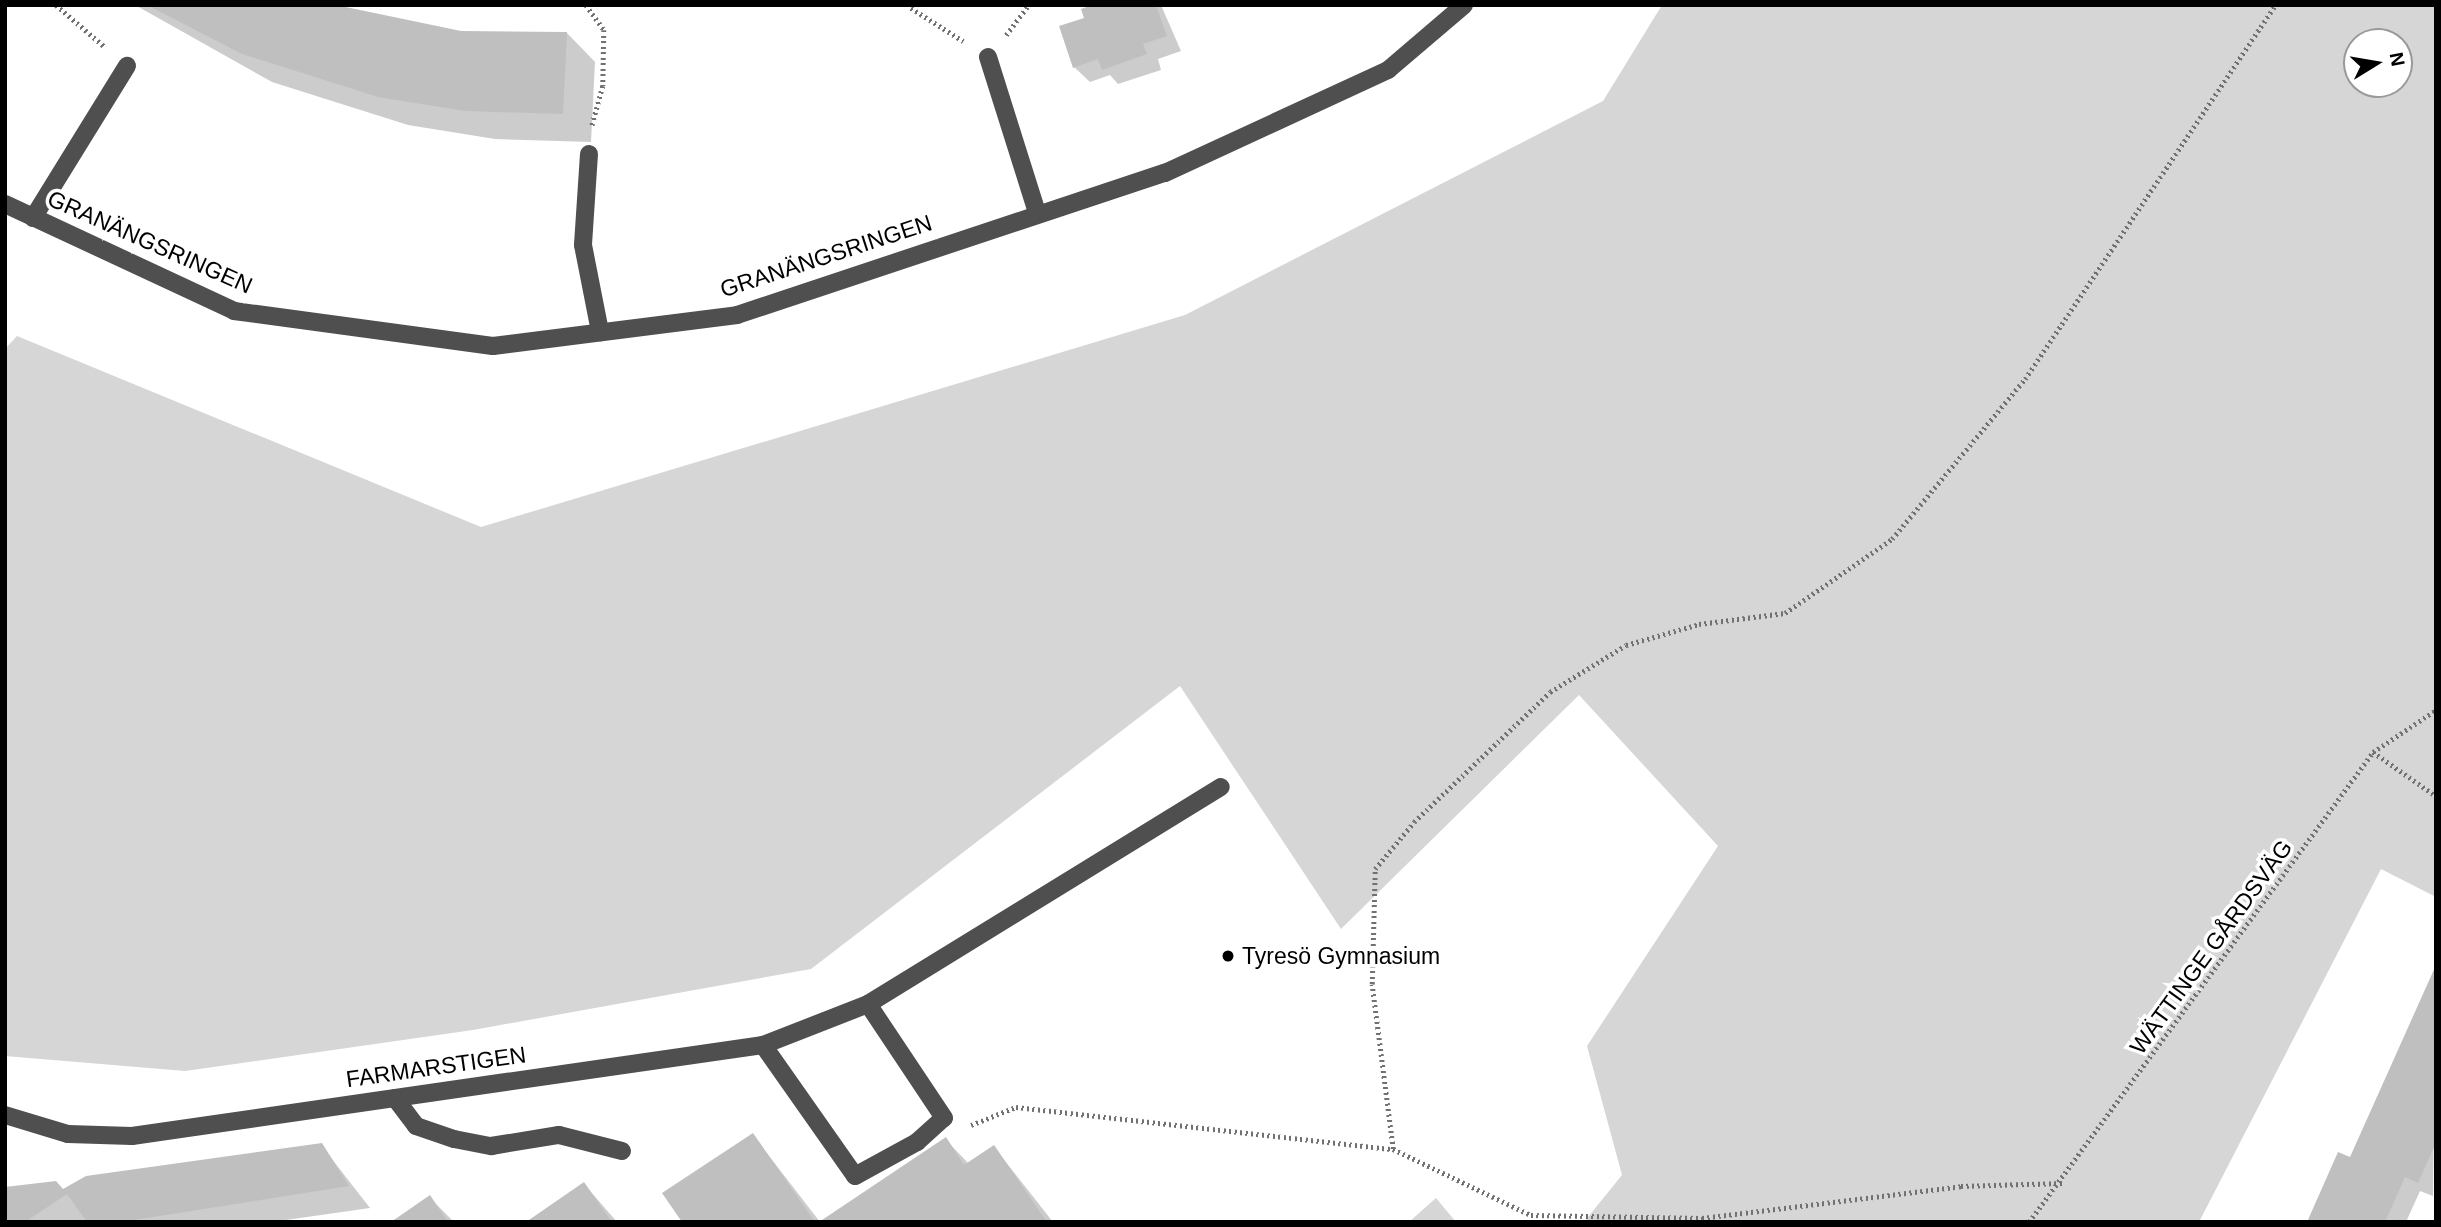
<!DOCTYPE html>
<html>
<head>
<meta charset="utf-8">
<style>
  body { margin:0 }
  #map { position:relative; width:2441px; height:1227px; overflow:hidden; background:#fff; font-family:Helvetica,sans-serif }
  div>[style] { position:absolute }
  .green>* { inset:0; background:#d6d6d6 }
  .shadow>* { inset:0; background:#0003 }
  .building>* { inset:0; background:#bfbfbf }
  .path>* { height:4.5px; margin-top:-2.25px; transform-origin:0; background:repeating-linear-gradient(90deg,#717171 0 2px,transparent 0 5.5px) }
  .minor>* { height:18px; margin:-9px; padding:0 9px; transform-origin:9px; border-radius:9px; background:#4f4f4f }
  .dots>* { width:19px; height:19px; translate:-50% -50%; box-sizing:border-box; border:4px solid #fff; border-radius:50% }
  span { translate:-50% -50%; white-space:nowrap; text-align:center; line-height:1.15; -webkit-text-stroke:7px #fff; paint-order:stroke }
  .street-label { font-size:23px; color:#000 }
  .poi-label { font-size:23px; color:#000 }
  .left { translate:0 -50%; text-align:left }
  .frame { position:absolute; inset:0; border:7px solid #000; pointer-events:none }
  .north { position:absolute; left:2343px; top:28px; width:70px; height:70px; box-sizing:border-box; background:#fff; border:2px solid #999; border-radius:50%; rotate:79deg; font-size:19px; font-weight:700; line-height:28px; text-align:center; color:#000 }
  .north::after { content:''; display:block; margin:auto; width:24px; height:32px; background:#000; clip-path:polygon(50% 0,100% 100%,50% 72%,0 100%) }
</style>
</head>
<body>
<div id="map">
  <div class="green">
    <i style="clip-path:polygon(evenodd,1662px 5px,2436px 5px,2436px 897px,2381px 869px,2199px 1222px,1584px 1222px,1622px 1175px,1587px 1046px,1718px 846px,1579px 695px,1341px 929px,1180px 686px,811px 969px,473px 1030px,185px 1071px,5px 1056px,5px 349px,17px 336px,481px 527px,1185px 315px,1603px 101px,1662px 5px,2357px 42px,2399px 42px,2399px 84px,2357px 84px,2357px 42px)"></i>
    <i style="clip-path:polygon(1436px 1198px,1456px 1222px,1409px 1222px)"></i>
  </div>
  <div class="shadow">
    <i style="clip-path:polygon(135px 5px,332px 5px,461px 32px,567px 33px,595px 62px,591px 142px,495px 139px,408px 125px,272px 82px)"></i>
    <i style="clip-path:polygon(1098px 5px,1161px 5px,1181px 51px,1158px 59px,1161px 70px,1118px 84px,1110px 75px,1090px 82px,1074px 67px,1086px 19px)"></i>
    <i style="clip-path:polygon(2436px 969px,2433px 1196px,2420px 1191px,2406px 1222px,2309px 1222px,2351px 1160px)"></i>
    <i style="clip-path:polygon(753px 1135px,820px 1222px,684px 1222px)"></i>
    <i style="clip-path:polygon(946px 1140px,969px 1164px,994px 1147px,1053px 1222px,822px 1222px)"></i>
    <i style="clip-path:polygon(321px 1145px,370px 1208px,272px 1222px,5px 1222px,63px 1191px)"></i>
    <i style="clip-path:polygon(584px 1184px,617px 1222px,529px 1222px)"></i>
    <i style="clip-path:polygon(430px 1198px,454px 1222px,395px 1222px)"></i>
  </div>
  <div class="building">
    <i style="clip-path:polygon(147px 5px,336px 5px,461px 31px,567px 32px,563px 114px,465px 111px,378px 97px,242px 54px)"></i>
    <i style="clip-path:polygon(1092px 5px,1156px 5px,1167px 36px,1143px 44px,1147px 54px,1102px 70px,1098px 59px,1073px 68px,1059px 26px,1084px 18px,1081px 9px)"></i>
    <i style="clip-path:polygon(2436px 965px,2436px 1143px,2418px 1183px,2405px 1177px,2385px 1222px,2307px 1222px,2338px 1152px,2350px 1157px)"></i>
    <i style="clip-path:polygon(753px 1133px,815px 1222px,682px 1222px,662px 1193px)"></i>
    <i style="clip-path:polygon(946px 1137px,964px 1165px,994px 1145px,1047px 1222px,819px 1222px)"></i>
    <i style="clip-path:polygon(322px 1143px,349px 1186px,121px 1222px,87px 1222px,67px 1194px,25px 1222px,5px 1222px,5px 1187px,56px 1181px,63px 1189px,86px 1176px)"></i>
    <i style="clip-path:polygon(584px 1182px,612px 1222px,526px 1222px)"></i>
    <i style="clip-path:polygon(430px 1195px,448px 1222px,391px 1222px)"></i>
  </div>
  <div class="path">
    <i style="left:56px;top:5px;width:65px;rotate:40.6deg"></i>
    <i style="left:586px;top:5px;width:31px;rotate:54deg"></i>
    <i style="left:604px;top:30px;width:56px;rotate:91deg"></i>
    <i style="left:603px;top:86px;width:41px;rotate:105.4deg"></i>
    <i style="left:774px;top:5px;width:152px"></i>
    <i style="left:911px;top:8px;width:62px;rotate:32.4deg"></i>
    <i style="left:1006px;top:35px;width:38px;rotate:-53deg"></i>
    <i style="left:2373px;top:752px;width:77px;rotate:34.9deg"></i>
    <i style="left:971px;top:1125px;width:48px;rotate:-21.8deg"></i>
    <i style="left:1016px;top:1107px;width:379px;rotate:6.4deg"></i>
    <i style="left:1393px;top:1149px;width:153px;rotate:25.6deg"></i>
    <i style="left:1531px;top:1215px;width:171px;rotate:1deg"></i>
    <i style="left:1702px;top:1218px;width:261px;rotate:-7deg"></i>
    <i style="left:1961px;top:1186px;width:101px;rotate:-1.7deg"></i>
    <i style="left:1393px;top:1149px;width:166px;rotate:-97.3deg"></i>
    <i style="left:1372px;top:984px;width:115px;rotate:-88.5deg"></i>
    <i style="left:1375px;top:869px;width:61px;rotate:-50.3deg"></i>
    <i style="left:1414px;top:822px;width:188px;rotate:-43.7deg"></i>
    <i style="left:1550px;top:692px;width:89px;rotate:-31.7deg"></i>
    <i style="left:1626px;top:645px;width:76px;rotate:-16deg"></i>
    <i style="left:1699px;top:624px;width:87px;rotate:-7.3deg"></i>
    <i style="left:1785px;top:613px;width:130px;rotate:-34.7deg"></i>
    <i style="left:1892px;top:539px;width:208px;rotate:-50.3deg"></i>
    <i style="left:2025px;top:379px;width:450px;rotate:-56.2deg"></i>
    <i style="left:2029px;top:1222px;width:582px;rotate:-53.8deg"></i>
    <i style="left:2373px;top:752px;width:76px;rotate:-33.7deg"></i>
  </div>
  <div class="minor">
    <i style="left:988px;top:57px;width:163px;rotate:72.5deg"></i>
    <i style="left:589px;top:154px;width:91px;rotate:93.8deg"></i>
    <i style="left:583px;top:245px;width:89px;rotate:78.9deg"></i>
    <i style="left:5px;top:204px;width:253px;rotate:25deg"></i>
    <i style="left:234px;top:311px;width:261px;rotate:7.7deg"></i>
    <i style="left:493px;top:346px;width:246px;rotate:-7.2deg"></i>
    <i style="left:737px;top:315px;width:451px;rotate:-18.4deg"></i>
    <i style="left:1165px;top:173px;width:246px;rotate:-24.8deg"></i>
    <i style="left:1388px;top:70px;width:100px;rotate:-40.5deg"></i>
    <i style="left:33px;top:218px;width:179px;rotate:-58.3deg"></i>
    <i style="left:763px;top:1045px;width:160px;rotate:54.9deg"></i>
    <i style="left:855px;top:1176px;width:71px;rotate:-28.7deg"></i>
    <i style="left:917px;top:1142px;width:36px;rotate:-42deg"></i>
    <i style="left:944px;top:1118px;width:137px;rotate:-123.7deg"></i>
    <i style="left:395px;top:1098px;width:35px;rotate:53deg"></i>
    <i style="left:416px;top:1126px;width:40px;rotate:18.9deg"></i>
    <i style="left:454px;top:1139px;width:38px;rotate:11deg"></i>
    <i style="left:491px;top:1146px;width:69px;rotate:-9.2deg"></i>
    <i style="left:559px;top:1135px;width:65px;rotate:14.3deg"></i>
    <i style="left:5px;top:1115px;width:66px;rotate:16.8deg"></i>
    <i style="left:68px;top:1134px;width:64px;rotate:1.8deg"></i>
    <i style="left:132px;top:1136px;width:638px;rotate:-8.21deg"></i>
    <i style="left:763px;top:1045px;width:113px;rotate:-21.3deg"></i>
    <i style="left:868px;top:1004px;width:414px;rotate:-31.6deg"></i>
  </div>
  <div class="dots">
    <i style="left:1228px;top:956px;background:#000"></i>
  </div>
  <div class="street-label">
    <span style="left:150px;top:242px;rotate:24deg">GRANÄNGSRINGEN</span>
    <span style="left:826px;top:256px;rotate:-18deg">GRANÄNGSRINGEN</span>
    <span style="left:2211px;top:947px;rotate:-54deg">WÄTTINGE GÅRDSVÄG</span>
    <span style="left:436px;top:1067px;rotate:-8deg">FARMARSTIGEN</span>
  </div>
  <div class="poi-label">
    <span class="left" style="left:1242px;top:956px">Tyresö Gymnasium</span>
  </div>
  <div class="frame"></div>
  <div class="north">N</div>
</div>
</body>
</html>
